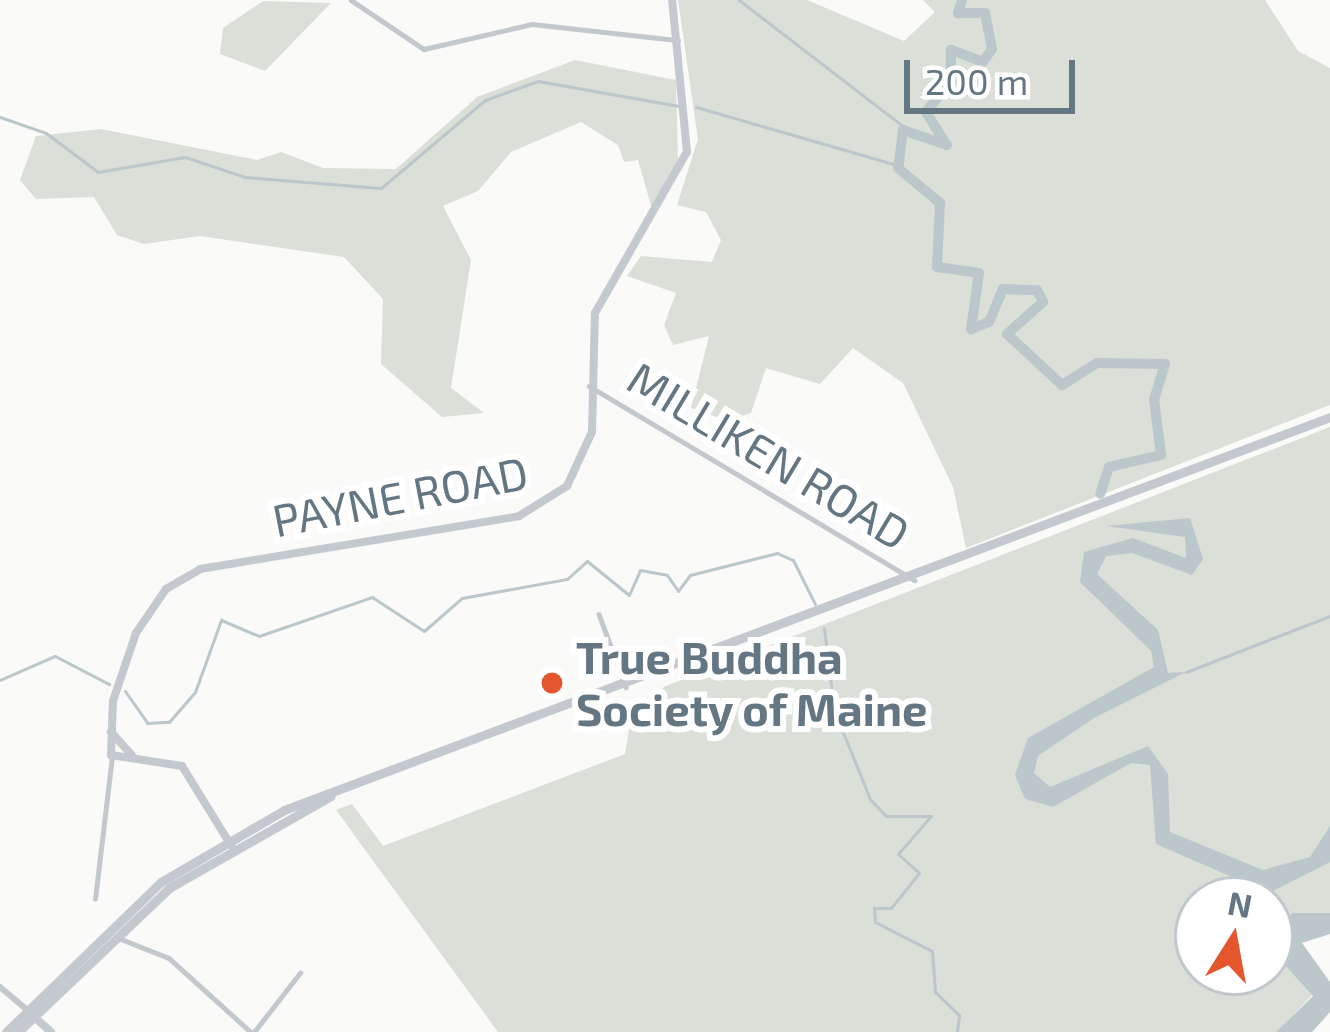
<!DOCTYPE html>
<html>
<head>
<meta charset="utf-8">
<style>
  body { margin:0 }
  #map { position:relative; width:1330px; height:1032px; overflow:hidden; background:#fafaf8; font-family:"Exo 2",sans-serif }
  div>[style] { position:absolute }
  .green>* { inset:0; background:#dadfd7 }
  .water>* { inset:0; background:#bbc7cb }
  .stream>* { height:3px; margin:-1.5px; padding:0 1.5px; transform-origin:1.5px; border-radius:1.5px; background:#bbc7cb }
  .river>* { height:10px; margin:-5px; padding:0 5px; transform-origin:5px; border-radius:5px; background:#bbc7cb }
  .minor>* { height:4.5px; margin:-2.25px; padding:0 2.25px; transform-origin:2.25px; border-radius:2.25px; background:#c3c8cc }
  .tertiary>* { height:6px; margin:-3px; padding:0 3px; transform-origin:3px; border-radius:3px; background:#c3c8cc }
  .secondary>* { height:8px; margin:-4px; padding:0 4px; transform-origin:4px; border-radius:4px; background:#c3c9ce }
  .primary>* { height:9px; margin:-4.5px; padding:0 4.5px; transform-origin:4.5px; border-radius:4.5px; background:#c3c9ce }
  .dots>* { width:33px; height:33px; translate:-50% -50%; box-sizing:border-box; border:6px solid #fff; border-radius:50% }
  span { translate:-50% -50%; white-space:nowrap; text-align:center; line-height:1.15; -webkit-text-stroke:12px #fff; paint-order:stroke }
  .street-label { font-size:45px; color:#657683 }
  .poi-label { font-size:45px; color:#657683; font-weight:700 }
  .left { translate:0 -50%; text-align:left }
  .north { position:absolute; left:1174px; top:876px; width:120px; height:120px; box-sizing:border-box; background:#fff; border:3px solid #c1c8cd; border-radius:50%; rotate:11deg; font-size:33px; font-weight:700; line-height:48px; text-align:center; color:#657683 }
  .north::after { content:''; display:block; margin:auto; width:42px; height:54px; background:#e4572e; clip-path:polygon(50% 0,100% 100%,50% 72%,0 100%) }
  .scale { position:absolute; left:904px; top:60px; width:171px; height:54px; box-sizing:border-box; border:6px solid #657683; border-top:0; padding-left:15px; font-size:36px; line-height:42px; white-space:nowrap; color:#657683; -webkit-text-stroke:9px #fff; paint-order:stroke }
</style>
</head>
<body>
<div id="map">
  <div class="green">
    <i style="clip-path:polygon(678px 0,807px 0,904px 41px,935px 12px,923px 0,1265px 0,1298px 51px,1330px 68px,1330px 405px,966px 548px,953px 487px,903px 383px,853px 348px,820px 384px,766px 368px,751px 413px,728px 421px,691px 408px,709px 336px,673px 345px,664px 325px,676px 293px,627px 276px,641px 256px,712px 262px,721px 240px,706px 212px,677px 205px,698px 139px)"></i>
    <i style="clip-path:polygon(263px 1px,331px 3px,265px 71px,220px 54px,223px 28px)"></i>
    <i style="clip-path:polygon(575px 60px,676px 80px,678px 162px,652px 209px,638px 160px,624px 162px,618px 145px,581px 122px,511px 152px,478px 191px,443px 206px,471px 260px,451px 388px,484px 413px,442px 417px,381px 364px,383px 299px,344px 257px,200px 236px,144px 244px,117px 235px,94px 197px,36px 199px,20px 180px,36px 136px,101px 129px,257px 160px,281px 152px,323px 168px,396px 169px,477px 97px)"></i>
    <i style="clip-path:polygon(evenodd,1330px 427px,1330px 913px,1279px 922px,1273px 934px,1314px 993px,1277px 1032px,498px 1032px,336px 810px,352px 804px,383px 846px,625px 754px,633px 706px,666px 686px,1330px 427px,1198px 900px,1270px 900px,1270px 972px,1198px 972px,1198px 900px)"></i>
  </div>
  <div class="water">
    <i style="clip-path:polygon(1190px 518px,1203px 559px,1192px 575px,1132px 553px,1106px 556px,1097px 574px,1158px 630px,1168px 673px,1186px 672px,1094px 718px,1038px 756px,1034px 773px,1050px 787px,1148px 746px,1168px 774px,1170px 832px,1263px 870px,1310px 857px,1330px 826px,1330px 862px,1269px 893px,1156px 844px,1150px 765px,1131px 763px,1053px 807px,1025px 799px,1015px 775px,1028px 738px,1154px 667px,1151px 651px,1080px 582px,1084px 552px,1133px 538px,1186px 558px,1185px 537px,1107px 526px)"></i>
    <i style="clip-path:polygon(1292px 913px,1330px 913px,1330px 934px,1302px 943px,1330px 982px,1330px 1012px,1312px 1032px,1276px 1032px,1313px 996px,1272px 951px)"></i>
  </div>
  <div class="stream">
    <i style="left:739px;top:0;width:215px;rotate:37.6deg"></i>
    <i style="left:696px;top:107px;width:209px;rotate:16.1deg"></i>
    <i style="left:0;top:117px;width:49px;rotate:19.2deg"></i>
    <i style="left:46px;top:133px;width:65px;rotate:36.9deg"></i>
    <i style="left:98px;top:172px;width:88px;rotate:-9.8deg"></i>
    <i style="left:185px;top:157px;width:63px;rotate:18.4deg"></i>
    <i style="left:245px;top:177px;width:136px;rotate:4.6deg"></i>
    <i style="left:381px;top:188px;width:136px;rotate:-40.2deg"></i>
    <i style="left:485px;top:100px;width:56px;rotate:-19.7deg"></i>
    <i style="left:538px;top:81px;width:143px;rotate:10.1deg"></i>
    <i style="left:824px;top:628px;width:83px;rotate:83deg"></i>
    <i style="left:834px;top:710px;width:96px;rotate:68deg"></i>
    <i style="left:870px;top:799px;width:23px;rotate:47deg"></i>
    <i style="left:886px;top:816px;width:45px"></i>
    <i style="left:931px;top:816px;width:50px;rotate:131deg"></i>
    <i style="left:898px;top:854px;width:28px;rotate:42deg"></i>
    <i style="left:919px;top:873px;width:45px;rotate:128.7deg"></i>
    <i style="left:891px;top:908px;width:17px;rotate:180deg"></i>
    <i style="left:874px;top:908px;width:14px;rotate:86deg"></i>
    <i style="left:875px;top:922px;width:64px;rotate:27deg"></i>
    <i style="left:932px;top:951px;width:41px;rotate:85.8deg"></i>
    <i style="left:935px;top:992px;width:33px;rotate:44deg"></i>
    <i style="left:959px;top:1015px;width:17px;rotate:97deg"></i>
    <i style="left:1186px;top:672px;width:155px;rotate:-21.3deg"></i>
    <i style="left:0;top:680px;width:60px;rotate:-23.6deg"></i>
    <i style="left:55px;top:656px;width:61px;rotate:27.4deg"></i>
    <i style="left:125px;top:691px;width:39px;rotate:55deg"></i>
    <i style="left:147px;top:723px;width:22px;rotate:-3deg"></i>
    <i style="left:169px;top:722px;width:40px;rotate:-49deg"></i>
    <i style="left:195px;top:692px;width:77px;rotate:-70.1deg"></i>
    <i style="left:221px;top:620px;width:41px;rotate:22.8deg"></i>
    <i style="left:259px;top:636px;width:120px;rotate:-19deg"></i>
    <i style="left:372px;top:597px;width:62px;rotate:33.2deg"></i>
    <i style="left:424px;top:631px;width:50px;rotate:-41deg"></i>
    <i style="left:462px;top:598px;width:107px;rotate:-10.3deg"></i>
    <i style="left:567px;top:579px;width:27px;rotate:-42deg"></i>
    <i style="left:587px;top:561px;width:54px;rotate:39deg"></i>
    <i style="left:629px;top:595px;width:27px;rotate:-66deg"></i>
    <i style="left:640px;top:570px;width:27px;rotate:10deg"></i>
    <i style="left:667px;top:575px;width:19px;rotate:55deg"></i>
    <i style="left:678px;top:591px;width:20px;rotate:-53deg"></i>
    <i style="left:690px;top:575px;width:90px;rotate:-14.2deg"></i>
    <i style="left:777px;top:553px;width:17px;rotate:24deg"></i>
    <i style="left:793px;top:560px;width:49px;rotate:63.4deg"></i>
  </div>
  <div class="river">
    <i style="left:962px;top:0;width:14px;rotate:107deg"></i>
    <i style="left:958px;top:13px;width:27px"></i>
    <i style="left:985px;top:13px;width:37px;rotate:79deg"></i>
    <i style="left:992px;top:49px;width:16px;rotate:125deg"></i>
    <i style="left:983px;top:62px;width:34px;rotate:-159deg"></i>
    <i style="left:951px;top:50px;width:31px;rotate:90deg"></i>
    <i style="left:951px;top:81px;width:40px;rotate:129deg"></i>
    <i style="left:926px;top:112px;width:39px;rotate:58deg"></i>
    <i style="left:947px;top:145px;width:46px;rotate:-161.2deg"></i>
    <i style="left:903px;top:130px;width:38px;rotate:97deg"></i>
    <i style="left:898px;top:168px;width:55px;rotate:39.8deg"></i>
    <i style="left:940px;top:203px;width:64px;rotate:92.7deg"></i>
    <i style="left:937px;top:267px;width:42px;rotate:8.1deg"></i>
    <i style="left:979px;top:273px;width:57px;rotate:98.1deg"></i>
    <i style="left:971px;top:329px;width:19px;rotate:-21deg"></i>
    <i style="left:989px;top:322px;width:36px;rotate:-67deg"></i>
    <i style="left:1003px;top:289px;width:34px;rotate:2deg"></i>
    <i style="left:1037px;top:290px;width:13px;rotate:63deg"></i>
    <i style="left:1043px;top:302px;width:48px;rotate:138.4deg"></i>
    <i style="left:1007px;top:334px;width:75px;rotate:42.8deg"></i>
    <i style="left:1062px;top:385px;width:41px;rotate:-32.2deg"></i>
    <i style="left:1097px;top:363px;width:68px;rotate:0.8deg"></i>
    <i style="left:1165px;top:364px;width:37px;rotate:107deg"></i>
    <i style="left:1154px;top:399px;width:56px;rotate:82.9deg"></i>
    <i style="left:1161px;top:455px;width:53px;rotate:167deg"></i>
    <i style="left:1109px;top:467px;width:28px;rotate:108deg"></i>
  </div>
  <div class="minor">
    <i style="left:351px;top:0;width:88px;rotate:33.9deg"></i>
    <i style="left:424px;top:49px;width:111px;rotate:-13deg"></i>
    <i style="left:532px;top:24px;width:147px;rotate:6.3deg"></i>
    <i style="left:589px;top:386px;width:379px;rotate:30.8deg"></i>
    <i style="left:599px;top:614px;width:78px;rotate:69.7deg"></i>
    <i style="left:95px;top:899px;width:143px;rotate:-83.2deg"></i>
    <i style="left:116px;top:937px;width:57px;rotate:21.6deg"></i>
    <i style="left:169px;top:958px;width:110px;rotate:42.1deg"></i>
    <i style="left:254px;top:1032px;width:75px;rotate:-52.1deg"></i>
  </div>
  <div class="tertiary">
    <i style="left:0;top:987px;width:34px;rotate:40deg"></i>
  </div>
  <div class="secondary">
    <i style="left:111px;top:732px;width:31px;rotate:48deg"></i>
    <i style="left:232px;top:847px;width:95px;rotate:-121.7deg"></i>
    <i style="left:182px;top:766px;width:72px;rotate:-171.2deg"></i>
    <i style="left:111px;top:755px;width:54px;rotate:-87.9deg"></i>
    <i style="left:113px;top:701px;width:72px;rotate:-71.3deg"></i>
    <i style="left:136px;top:633px;width:53px;rotate:-55.7deg"></i>
    <i style="left:166px;top:589px;width:39px;rotate:-30deg"></i>
    <i style="left:200px;top:569px;width:323px;rotate:-9.4deg"></i>
    <i style="left:519px;top:516px;width:57px;rotate:-32deg"></i>
    <i style="left:567px;top:486px;width:60px;rotate:-65.2deg"></i>
    <i style="left:592px;top:432px;width:119px;rotate:-88.6deg"></i>
    <i style="left:595px;top:313px;width:185px;rotate:-60.3deg"></i>
    <i style="left:687px;top:152px;width:153px;rotate:-95.6deg"></i>
    <i style="left:31px;top:1014px;width:27px;rotate:42deg"></i>
  </div>
  <div class="primary">
    <i style="left:6px;top:1032px;width:216px;rotate:-44.1deg"></i>
    <i style="left:161px;top:882px;width:143px;rotate:-30.3deg"></i>
    <i style="left:284px;top:810px;width:1117px;rotate:-20.59deg"></i>
    <i style="left:18px;top:1032px;width:209px;rotate:-43.6deg"></i>
    <i style="left:169px;top:888px;width:186px;rotate:-29.6deg"></i>
  </div>
  <div class="dots">
    <i style="left:552px;top:683px;background:#e4572e"></i>
  </div>
  <div class="street-label">
    <span style="left:769px;top:455px;rotate:31deg">MILLIKEN ROAD</span>
    <span style="left:400px;top:496px;rotate:-11deg">PAYNE ROAD</span>
  </div>
  <div class="poi-label">
    <span class="left" style="left:576px;top:683px">True Buddha<br>Society of Maine</span>
  </div>
  <div class="north">N</div>
  <div class="scale">200 m</div>
</div>
</body>
</html>
